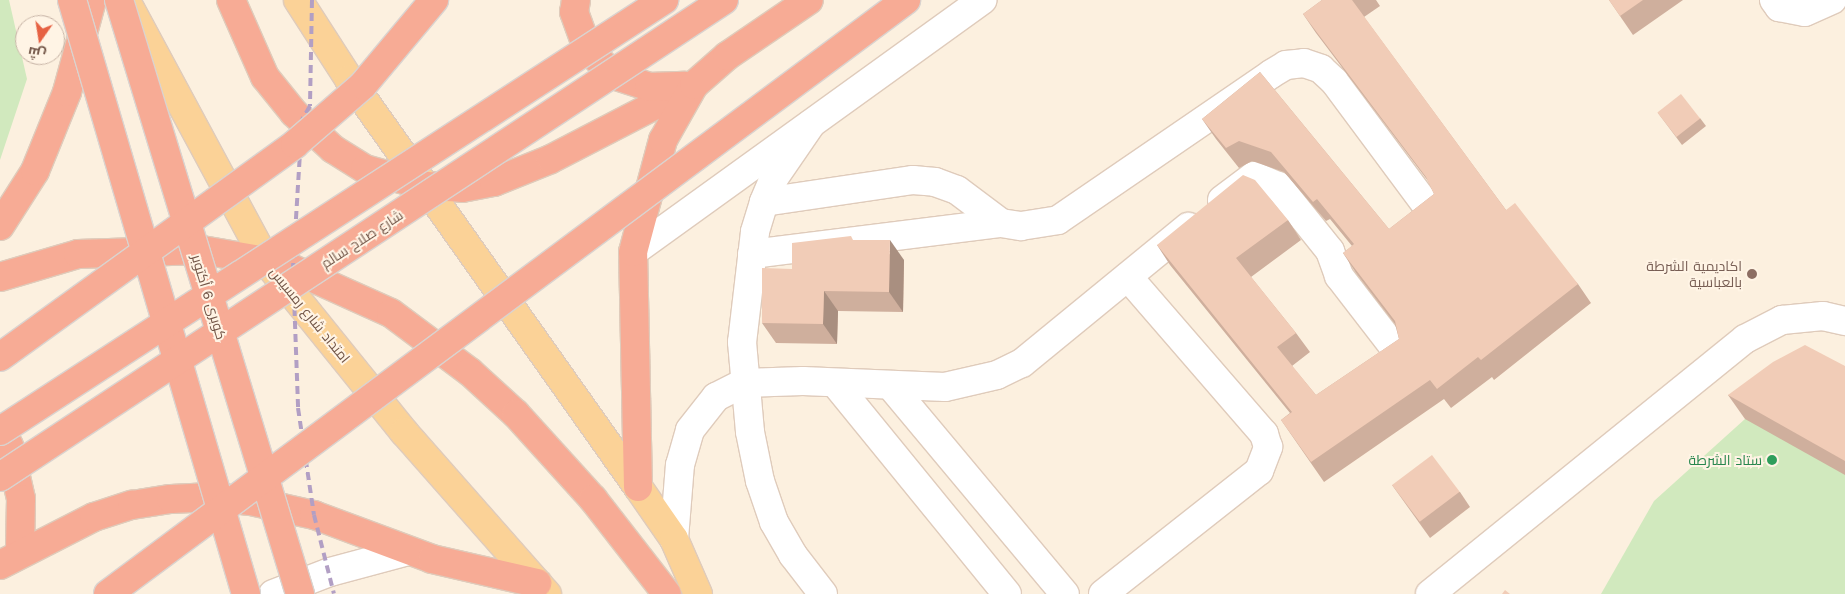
<!DOCTYPE html>
<html>
<head>
<meta charset="utf-8">
<style>
  body { margin:0 }
  #map { position:relative; width:1845px; height:594px; overflow:hidden; background:#fcf0df; font-family:"Work Sans",Cairo,sans-serif }
  div>[style] { position:absolute }
  .green>* { inset:0; background:#d1e9be }
  .roads { filter:drop-shadow(1px 0 #dfcbbb) drop-shadow(-1px 0 #dfcbbb) drop-shadow(0 1px #dfcbbb) drop-shadow(0 -1px #dfcbbb) }
  .minor>* { height:28px; margin:-14px; padding:0 14px; transform-origin:14px; border-radius:14px; background:#fff }
  .major>* { height:28px; margin:-14px; padding:0 14px; transform-origin:14px; border-radius:14px; background:#fbd297 }
  .highway>* { height:28px; margin:-14px; padding:0 14px; transform-origin:14px; border-radius:14px; background:#f7ab95 }
  .rail>* { height:4px; margin-top:-2px; transform-origin:0; background:repeating-linear-gradient(90deg,#b29fc4 0 8px,transparent 0 13px) }
  .bridges { filter:drop-shadow(1px 0 #dad3cf) drop-shadow(-1px 0 #dad3cf) drop-shadow(0 1px #dad3cf) drop-shadow(0 -1px #dad3cf) }
  .highway-bridge>* { height:28px; margin:-14px; padding:0 14px; transform-origin:14px; border-radius:14px; background:#f7ab95 }
  .wall>* { inset:0; background:#cfaf9d }
  .shaded-wall>* { inset:0; background:#a98f80 }
  .building>* { inset:0; background:#f1ccb7; transform-origin:0 0 }
  .dots>* { width:14px; height:14px; translate:-50% -50%; box-sizing:border-box; border:2px solid #fff4e5; border-radius:50% }
  span { translate:-50% -50%; white-space:nowrap; text-align:center; line-height:1.15; -webkit-text-stroke:4px #fff4e5; paint-order:stroke }
  .street-label { font-size:14px; color:#725547 }
  .education-label { font-size:14px; color:#785e54 }
  .right { translate:-100% -50%; text-align:right }
  .leisure-label { font-size:14px; color:#27864d }
  .north { position:absolute; left:15px; top:15px; width:50px; height:50px; box-sizing:border-box; background:#fff4e5; border:1px solid #c7b4a6; border-radius:50%; rotate:193deg; font-size:14px; font-weight:700; line-height:20px; text-align:center; color:#725547 }
  .north::after { content:''; display:block; margin:auto; width:18px; height:22px; background:#e66243; clip-path:polygon(50% 0,100% 100%,50% 72%,0 100%) }
</style>
</head>
<body>
<div id="map">
  <div class="green">
    <i style="clip-path:polygon(0 0,9px 0,27px 79px,0 160px)"></i>
    <i style="clip-path:polygon(1845px 380px,1845px 594px,1601px 594px,1654px 501px,1745px 419px,1789px 385px)"></i>
  </div>
  <div class="roads">
    <div class="minor">
      <i style="left:1774px;top:0;width:9px;rotate:54deg"></i>
      <i style="left:1779px;top:7px;width:26px;rotate:11deg"></i>
      <i style="left:1805px;top:12px;width:30px;rotate:-24deg"></i>
      <i style="left:811px;top:124px;width:65px;rotate:124.4deg"></i>
      <i style="left:774px;top:178px;width:26px;rotate:113deg"></i>
      <i style="left:764px;top:202px;width:31px;rotate:107deg"></i>
      <i style="left:755px;top:232px;width:111px;rotate:96.7deg"></i>
      <i style="left:742px;top:342px;width:90px;rotate:84.9deg"></i>
      <i style="left:750px;top:432px;width:50px;rotate:78.5deg"></i>
      <i style="left:760px;top:481px;width:43px;rotate:71.1deg"></i>
      <i style="left:774px;top:522px;width:38px;rotate:60deg"></i>
      <i style="left:793px;top:555px;width:49px;rotate:52.4deg"></i>
      <i style="left:1222px;top:200px;width:40px;rotate:-37deg"></i>
      <i style="left:1254px;top:176px;width:26px;rotate:23deg"></i>
      <i style="left:1278px;top:186px;width:83px;rotate:51.3deg"></i>
      <i style="left:1330px;top:251px;width:27px;rotate:70deg"></i>
      <i style="left:1339px;top:276px;width:93px;rotate:52.4deg"></i>
      <i style="left:764px;top:202px;width:151px;rotate:-8.4deg"></i>
      <i style="left:913px;top:180px;width:22px;rotate:5deg"></i>
      <i style="left:935px;top:182px;width:23px;rotate:20deg"></i>
      <i style="left:957px;top:190px;width:55px;rotate:36.9deg"></i>
      <i style="left:633px;top:252px;width:431px;rotate:-35.8deg"></i>
      <i style="left:752px;top:254px;width:251px;rotate:-7.1deg"></i>
      <i style="left:1001px;top:223px;width:20px;rotate:9deg"></i>
      <i style="left:1021px;top:226px;width:37px;rotate:-9deg"></i>
      <i style="left:1058px;top:220px;width:258px;rotate:-34.4deg"></i>
      <i style="left:1271px;top:74px;width:17px;rotate:-31deg"></i>
      <i style="left:1286px;top:65px;width:18px;rotate:-6deg"></i>
      <i style="left:1304px;top:63px;width:18px;rotate:19deg"></i>
      <i style="left:1321px;top:69px;width:18px;rotate:43deg"></i>
      <i style="left:1334px;top:81px;width:156px;rotate:53.4deg"></i>
      <i style="left:835px;top:383px;width:272px;rotate:50.8deg"></i>
      <i style="left:891px;top:386px;width:271px;rotate:50.1deg"></i>
      <i style="left:674px;top:539px;width:74px;rotate:-85.4deg"></i>
      <i style="left:680px;top:465px;width:36px;rotate:-74deg"></i>
      <i style="left:690px;top:430px;width:42px;rotate:-51.8deg"></i>
      <i style="left:716px;top:397px;width:31px;rotate:-27deg"></i>
      <i style="left:744px;top:383px;width:59px;rotate:-1.9deg"></i>
      <i style="left:803px;top:381px;width:142px;rotate:2.4deg"></i>
      <i style="left:945px;top:387px;width:53px;rotate:-13deg"></i>
      <i style="left:997px;top:375px;width:28px;rotate:-26deg"></i>
      <i style="left:1022px;top:363px;width:215px;rotate:-39.3deg"></i>
      <i style="left:273px;top:594px;width:61px;rotate:-21.1deg"></i>
      <i style="left:330px;top:572px;width:81px;rotate:-15.1deg"></i>
      <i style="left:1103px;top:594px;width:199px;rotate:-38.3deg"></i>
      <i style="left:1259px;top:471px;width:26px;rotate:-69deg"></i>
      <i style="left:1268px;top:447px;width:14px;rotate:-107deg"></i>
      <i style="left:1264px;top:434px;width:208px;rotate:-130.9deg"></i>
      <i style="left:1430px;top:594px;width:405px;rotate:-39deg"></i>
      <i style="left:1745px;top:339px;width:42px;rotate:-27.2deg"></i>
      <i style="left:1782px;top:320px;width:41px;rotate:-5.6deg"></i>
      <i style="left:1823px;top:316px;width:23px;rotate:13deg"></i>
    </div>
    <div class="major">
      <i style="left:298px;top:0;width:94px;rotate:57.2deg"></i>
      <i style="left:349px;top:79px;width:500px;rotate:54.7deg"></i>
      <i style="left:638px;top:487px;width:63px;rotate:55.3deg"></i>
      <i style="left:674px;top:539px;width:60px;rotate:66.4deg"></i>
      <i style="left:126px;top:1px;width:295px;rotate:61.7deg"></i>
      <i style="left:266px;top:261px;width:220px;rotate:51.1deg"></i>
      <i style="left:404px;top:432px;width:216px;rotate:48.6deg"></i>
    </div>
    <div class="highway">
      <i style="left:231px;top:0;width:84px;rotate:66.2deg"></i>
      <i style="left:265px;top:77px;width:46px;rotate:51.1deg"></i>
      <i style="left:294px;top:113px;width:53px;rotate:42.7deg"></i>
      <i style="left:333px;top:149px;width:38px;rotate:32deg"></i>
      <i style="left:365px;top:169px;width:63px;rotate:15.6deg"></i>
      <i style="left:426px;top:186px;width:36px;rotate:3deg"></i>
      <i style="left:462px;top:188px;width:33px;rotate:-11deg"></i>
      <i style="left:494px;top:182px;width:61px;rotate:-22deg"></i>
      <i style="left:551px;top:159px;width:161px;rotate:-27.4deg"></i>
      <i style="left:576px;top:0;width:12px;rotate:99deg"></i>
      <i style="left:574px;top:12px;width:38px;rotate:70deg"></i>
      <i style="left:587px;top:48px;width:37px;rotate:46deg"></i>
      <i style="left:613px;top:75px;width:38px;rotate:18deg"></i>
      <i style="left:649px;top:87px;width:36px;rotate:-2deg"></i>
      <i style="left:0;top:226px;width:65px;rotate:-57.5deg"></i>
      <i style="left:35px;top:171px;width:85px;rotate:-67.9deg"></i>
      <i style="left:67px;top:92px;width:95px;rotate:-74.8deg"></i>
      <i style="left:0;top:277px;width:81px;rotate:-16.4deg"></i>
      <i style="left:78px;top:254px;width:124px;rotate:-1.8deg"></i>
      <i style="left:202px;top:250px;width:65px;rotate:9.8deg"></i>
      <i style="left:266px;top:261px;width:28px;rotate:17deg"></i>
      <i style="left:293px;top:269px;width:107px;rotate:24.2deg"></i>
      <i style="left:391px;top:313px;width:99px;rotate:36.8deg"></i>
      <i style="left:470px;top:372px;width:62px;rotate:42.4deg"></i>
      <i style="left:516px;top:414px;width:115px;rotate:47.8deg"></i>
      <i style="left:593px;top:499px;width:120px;rotate:52.1deg"></i>
      <i style="left:0;top:428px;width:20px;rotate:63deg"></i>
      <i style="left:9px;top:446px;width:54px;rotate:77.2deg"></i>
      <i style="left:21px;top:499px;width:54px;rotate:91.1deg"></i>
      <i style="left:638px;top:487px;width:235px;rotate:-91.2deg"></i>
      <i style="left:633px;top:252px;width:116px;rotate:-75deg"></i>
      <i style="left:663px;top:140px;width:63px;rotate:-60.6deg"></i>
      <i style="left:694px;top:85px;width:44px;rotate:-41.3deg"></i>
      <i style="left:727px;top:56px;width:99px;rotate:-34.3deg"></i>
      <i style="left:0;top:565px;width:106px;rotate:-27.1deg"></i>
      <i style="left:94px;top:517px;width:40px;rotate:-18deg"></i>
      <i style="left:132px;top:505px;width:39px;rotate:-9deg"></i>
      <i style="left:171px;top:499px;width:41px;rotate:-2.8deg"></i>
      <i style="left:212px;top:497px;width:39px;rotate:6deg"></i>
      <i style="left:251px;top:501px;width:65px;rotate:12.5deg"></i>
      <i style="left:314px;top:515px;width:126px;rotate:20.4deg"></i>
      <i style="left:432px;top:559px;width:108px;rotate:12.9deg"></i>
    </div>
  </div>
  <div class="rail">
    <i style="left:312px;top:0;width:106px;rotate:91.1deg"></i>
    <i style="left:310px;top:106px;width:16px;rotate:120deg"></i>
    <i style="left:302px;top:120px;width:149px;rotate:93.5deg"></i>
    <i style="left:293px;top:269px;width:139px;rotate:87.9deg"></i>
    <i style="left:298px;top:408px;width:108px;rotate:81.5deg"></i>
    <i style="left:314px;top:515px;width:81px;rotate:75.8deg"></i>
  </div>
  <div class="bridges">
    <div class="highway-bridge">
      <i style="left:72px;top:0;width:619px;rotate:73.67deg"></i>
      <i style="left:119px;top:0;width:621px;rotate:73.05deg"></i>
      <i style="left:0;top:357px;width:364px;rotate:-35.8deg"></i>
      <i style="left:295px;top:144px;width:90px;rotate:-40.9deg"></i>
      <i style="left:363px;top:85px;width:111px;rotate:-50.1deg"></i>
      <i style="left:0;top:431px;width:792px;rotate:-32.99deg"></i>
      <i style="left:0;top:477px;width:867px;rotate:-33.38deg"></i>
      <i style="left:108px;top:594px;width:995px;rotate:-36.66deg"></i>
    </div>
  </div>
  <div class="wall">
    <i style="clip-path:polygon(1322px 0,1376px 0,1380px 6px,1364px 17px,1506px 210px,1578px 284px,1591px 303px,1494px 380px,1492px 377px,1451px 408px,1444px 399px,1324px 482px,1281px 420px,1290px 413px,1170px 265px,1157px 245px,1288px 220px,1301px 240px,1251px 277px,1296px 333px,1310px 352px,1292px 366px,1316px 395px,1399px 339px,1395px 324px,1356px 273px,1343px 253px,1352px 246px,1330px 219px,1326px 221px,1284px 172px,1252px 161px,1239px 168px,1216px 139px,1202px 119px,1260px 72px,1389px 229px,1434px 194px,1428px 181px,1316px 33px,1303px 14px)"></i>
    <i style="clip-path:polygon(1609px 0,1683px 0,1633px 35px)"></i>
    <i style="clip-path:polygon(1658px 113px,1700px 118px,1706px 126px,1682px 145px)"></i>
    <i style="clip-path:polygon(854px 240px,904px 260px,903px 312px,838px 311px,837px 344px,776px 343px,762px 323px,792px 269px)"></i>
    <i style="clip-path:polygon(1845px 366px,1845px 475px,1745px 419px,1728px 395px)"></i>
    <i style="clip-path:polygon(1392px 485px,1460px 492px,1470px 507px,1430px 538px)"></i>
  </div>
  <div class="shaded-wall">
    <i style="clip-path:polygon(890px 240px,904px 260px,903px 312px,889px 292px)"></i>
    <i style="clip-path:polygon(824px 291px,838px 311px,837px 344px,823px 324px)"></i>
  </div>
  <div class="building">
    <i style="clip-path:polygon(1322px 0,1352px 0,1506px 210px,1515px 203px,1578px 284px,1481px 360px,1478px 357px,1437px 389px,1430px 380px,1311px 462px,1281px 420px,1292px 412px,1157px 245px,1243px 175px,1255px 180px,1288px 220px,1236px 258px,1296px 333px,1277px 347px,1316px 395px,1399px 339px,1395px 321px,1343px 253px,1354px 244px,1317px 199px,1313px 202px,1271px 152px,1239px 141px,1226px 148px,1202px 119px,1260px 72px,1389px 229px,1434px 194px,1426px 177px,1303px 14px)"></i>
    <i style="clip-path:polygon(1609px 0,1643px 0,1620px 16px)"></i>
    <i style="left:1681px;top:94px;width:31px;height:30px;rotate:52deg"></i>
    <i style="clip-path:polygon(851px 236px,853px 240px,890px 240px,889px 292px,824px 291px,823px 324px,762px 323px,762px 268px,792px 269px,792px 243px)"></i>
    <i style="clip-path:polygon(1805px 345px,1845px 366px,1845px 461px,1728px 395px,1773px 362px)"></i>
    <i style="left:1432px;top:455px;width:46px;height:50px;rotate:53deg"></i>
    <i style="clip-path:polygon(1505px 590px,1510px 594px,1502px 594px)"></i>
  </div>
  <div class="dots">
    <i style="left:1752px;top:274px;background:#8d6e63"></i>
    <i style="left:1772px;top:460px;background:#2e9e5b"></i>
  </div>
  <div class="street-label">
    <span style="left:362px;top:239px;rotate:-33deg">شارع صلاح سالم</span>
    <span style="left:209px;top:297px;rotate:73deg">كوبرى 6 أكتوبر</span>
    <span style="left:310px;top:315px;rotate:51deg">امتداد شارع رمسيس</span>
  </div>
  <div class="education-label">
    <span class="right" style="left:1742px;top:274px">اكاديمية الشرطة<br>بالعباسية</span>
  </div>
  <div class="leisure-label">
    <span class="right" style="left:1762px;top:460px">ستاد الشرطة</span>
  </div>
  <div class="north">ش</div>
</div>
</body>
</html>
